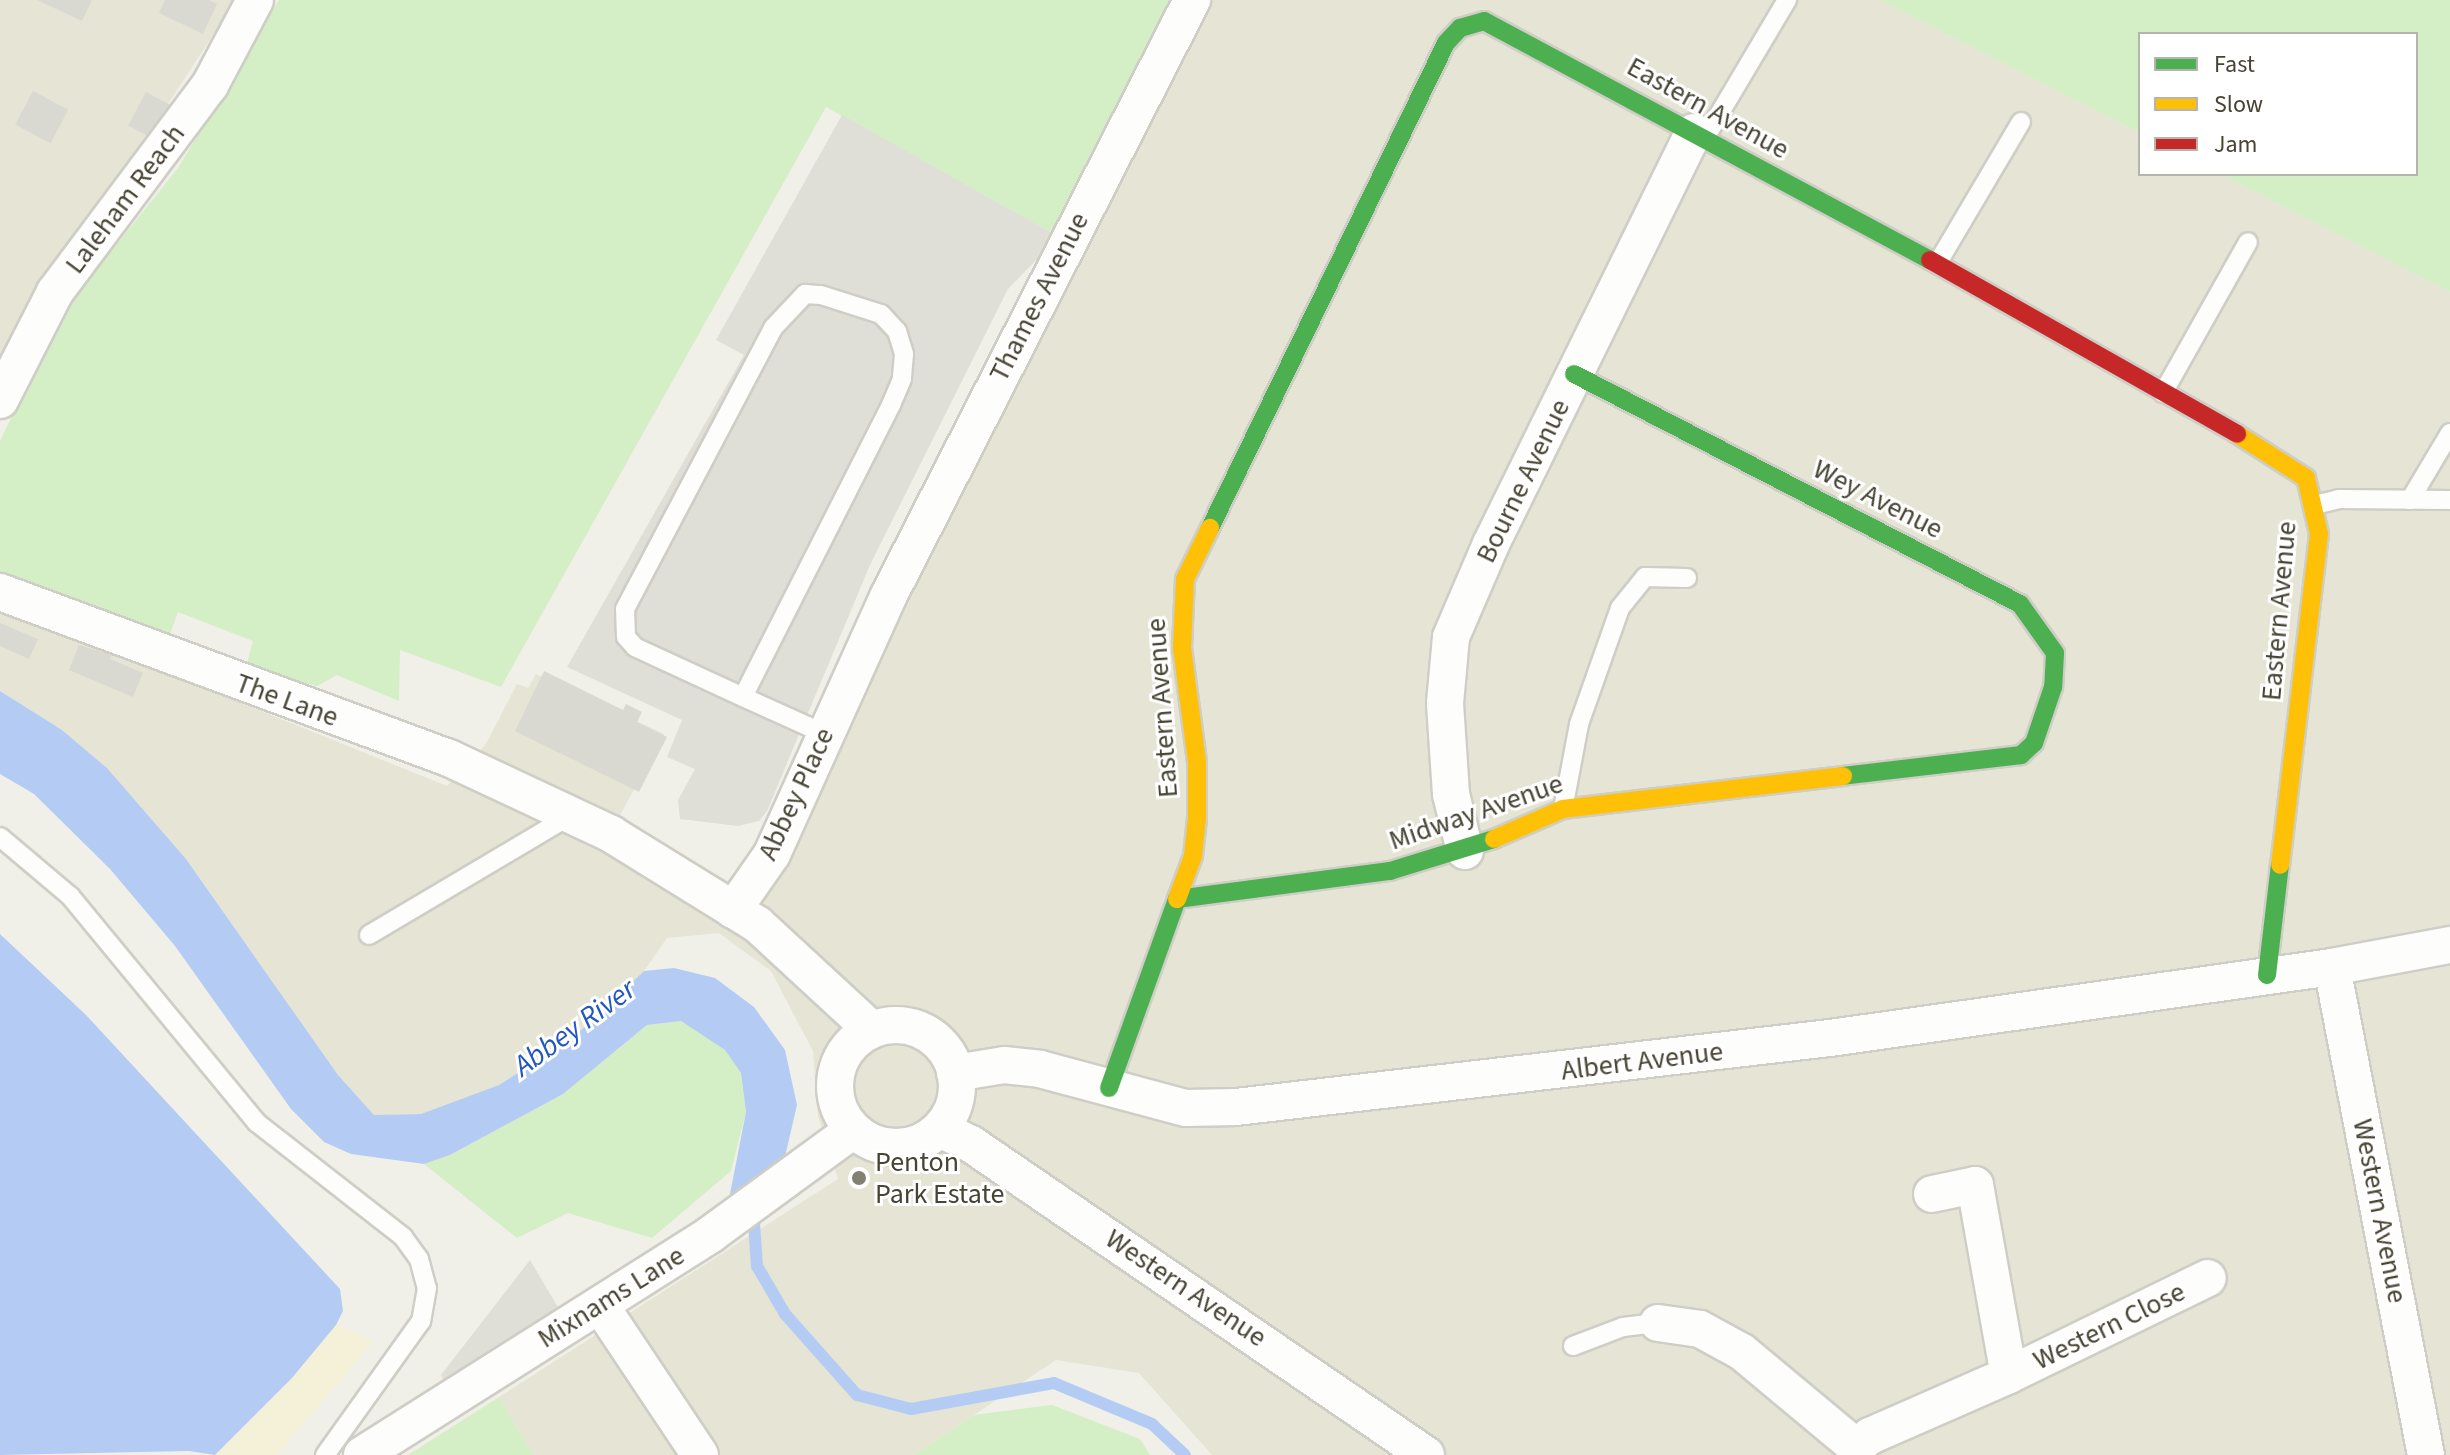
<!DOCTYPE html>
<html>
<head>
<meta charset="utf-8">
<style>
  body { margin:0 }
  #map { position:relative; width:2450px; height:1455px; overflow:hidden; background:#f0f0e8; font-family:"Source Sans 3",sans-serif }
  div>[style] { position:absolute }
  .residential>* { inset:0; background:#e5e4d5 }
  .commercial>* { inset:0; background:#f5f1d9 }
  .green>* { inset:0; background:#d4eec5 }
  .parking>* { inset:0; background:#dfdfd8 }
  .water>* { inset:0; background:#b4ccf3 }
  .stream>* { height:12px; margin:-6px; padding:0 6px; transform-origin:6px; border-radius:6px; background:#b4ccf3 }
  .building>* { inset:0; background:#dad9d1; transform-origin:0 0 }
  .roads { filter:drop-shadow(2px 0 #cecec6) drop-shadow(-2px 0 #cecec6) drop-shadow(0 2px #cecec6) drop-shadow(0 -2px #cecec6) }
  .lane>* { height:18px; margin:-9px; padding:0 9px; transform-origin:9px; border-radius:9px; background:#fdfdfc }
  .street>* { height:36px; margin:-18px; padding:0 18px; transform-origin:18px; border-radius:18px; background:#fdfdfc }
  .street>.ring { margin:-18px; padding:0; box-sizing:content-box; background:none; border:36px solid #fdfdfc; border-radius:50% }
  .fast>* { height:18px; margin:-9px; padding:0 9px; transform-origin:9px; border-radius:9px; background:#4caf50 }
  .slow>* { height:18px; margin:-9px; padding:0 9px; transform-origin:9px; border-radius:9px; background:#ffc107 }
  .jam>* { height:18px; margin:-9px; padding:0 9px; transform-origin:9px; border-radius:9px; background:#c62828 }
  .dots>* { width:22px; height:22px; translate:-50% -50%; box-sizing:border-box; border:4px solid #fff; border-radius:50% }
  span { translate:-50% -50%; white-space:nowrap; text-align:center; line-height:1.15; -webkit-text-stroke:6px #fff; paint-order:stroke }
  .street-label { font-size:28px; color:#474434 }
  .poi-label { font-size:28px; color:#474434 }
  .left { translate:0 -50%; text-align:left }
  .water-label { font-size:30px; color:#2157bf; font-style:italic }
  .legend { position:absolute; left:2138px; top:32px; width:280px; height:144px; box-sizing:border-box; background:#fff; border:2px solid #b5b4ae; margin:0; padding:10px 14px; list-style:none; font-size:24px; color:#474434 }
  .legend li { display:flex; align-items:center; gap:16px; height:40px }
  .legend b { width:40px; border:2px solid #b5b4ae }
</style>
</head>
<body>
<div id="map">
  <div class="residential">
    <i style="clip-path:polygon(0 0,236px 0,0 361px)"></i>
    <i style="clip-path:polygon(1210px 0,1880px 0,2140px 133px,2140px 174px,2220px 174px,2450px 292px,2450px 1455px,1212px 1455px,1139px 1373px,1056px 1360px,914px 1455px,533px 1455px,499px 1397px,838px 1179px,818px 1116px,813px 1051px,771px 971px,719px 933px,667px 938px,644px 971px,575px 1036px,499px 1085px,421px 1114px,374px 1115px,338px 1075px,186px 859px,107px 768px,62px 730px,0 691px,0 606px,447px 786px,486px 744px,517px 684px,528px 688px,536px 674px,664px 734px,618px 819px,763px 901px,914px 571px)"></i>
  </div>
  <div class="commercial">
    <i style="clip-path:polygon(336px 1324px,374px 1341px,277px 1455px,204px 1455px)"></i>
  </div>
  <div class="green">
    <i style="clip-path:polygon(279px 0,1181px 0,1059px 237px,826px 107px,501px 687px,400px 650px,399px 701px,337px 675px,317px 686px,246px 667px,253px 641px,178px 612px,166px 645px,0 581px,0 441px,63px 311px,178px 168px)"></i>
    <i style="clip-path:polygon(1880px 0,2450px 0,2450px 292px,2220px 174px,2416px 174px,2416px 34px,2140px 34px,2140px 133px)"></i>
    <i style="clip-path:polygon(681px 1021px,725px 1050px,741px 1073px,746px 1112px,731px 1171px,652px 1238px,568px 1213px,517px 1238px,424px 1164px,450px 1155px,563px 1094px,647px 1025px)"></i>
    <i style="clip-path:polygon(499px 1397px,533px 1455px,408px 1455px)"></i>
    <i style="clip-path:polygon(1052px 1405px,1140px 1439px,1150px 1455px,914px 1455px,974px 1415px)"></i>
  </div>
  <div class="parking">
    <i style="clip-path:polygon(842px 115px,1059px 237px,1008px 289px,870px 565px,767px 811px,759px 821px,738px 826px,680px 819px,678px 800px,695px 769px,667px 757px,682px 720px,567px 667px,744px 355px,716px 340px)"></i>
    <i style="clip-path:polygon(530px 1260px,568px 1324px,452px 1397px,441px 1375px)"></i>
  </div>
  <div class="water">
    <i style="clip-path:polygon(0 691px,62px 730px,107px 768px,186px 859px,338px 1075px,374px 1115px,421px 1114px,499px 1085px,575px 1036px,644px 971px,674px 968px,715px 978px,754px 1007px,785px 1050px,797px 1105px,784px 1161px,728px 1204px,746px 1112px,741px 1073px,725px 1050px,681px 1021px,647px 1025px,563px 1094px,450px 1155px,424px 1164px,351px 1154px,324px 1142px,291px 1109px,175px 946px,110px 869px,34px 794px,0 774px)"></i>
    <i style="clip-path:polygon(0 934px,86px 1015px,340px 1289px,343px 1311px,336px 1325px,292px 1378px,215px 1455px,189px 1451px,0 1455px)"></i>
  </div>
  <div class="stream">
    <i style="left:753px;top:1208px;width:58px;rotate:86.1deg"></i>
    <i style="left:757px;top:1266px;width:56px;rotate:59.7deg"></i>
    <i style="left:785px;top:1314px;width:108px;rotate:48.4deg"></i>
    <i style="left:857px;top:1395px;width:56px;rotate:14.5deg"></i>
    <i style="left:911px;top:1409px;width:145px;rotate:-10.3deg"></i>
    <i style="left:1054px;top:1383px;width:106px;rotate:22.7deg"></i>
    <i style="left:1152px;top:1424px;width:45px;rotate:43.2deg"></i>
  </div>
  <div class="building">
    <i style="clip-path:polygon(37px 0,92px 0,82px 21px)"></i>
    <i style="clip-path:polygon(165px 0,209px 0,217px 4px,203px 34px,159px 13px)"></i>
    <i style="left:33px;top:91px;width:40px;height:38px;rotate:28deg"></i>
    <i style="left:146px;top:92px;width:30px;height:38px;rotate:28deg"></i>
    <i style="clip-path:polygon(0 623px,38px 639px,29px 659px,0 646px)"></i>
    <i style="clip-path:polygon(79px 645px,112px 655px,110px 659px,143px 673px,133px 697px,69px 670px)"></i>
    <i style="clip-path:polygon(544px 671px,623px 710px,626px 704px,642px 712px,637px 722px,667px 737px,639px 792px,515px 731px)"></i>
  </div>
  <div class="roads">
    <div class="lane">
      <i style="left:1705px;top:138px;width:161px;rotate:-59.3deg"></i>
      <i style="left:1937px;top:264px;width:165px;rotate:-59.4deg"></i>
      <i style="left:2163px;top:393px;width:173px;rotate:-60.6deg"></i>
      <i style="left:2410px;top:500px;width:78px;rotate:-59.2deg"></i>
      <i style="left:2315px;top:505px;width:25px;rotate:-14deg"></i>
      <i style="left:2339px;top:499px;width:111px;rotate:0.5deg"></i>
      <i style="left:743px;top:697px;width:119px;rotate:-155.2deg"></i>
      <i style="left:635px;top:647px;width:13px;rotate:-132deg"></i>
      <i style="left:626px;top:637px;width:28px;rotate:-92deg"></i>
      <i style="left:625px;top:609px;width:318px;rotate:-62.2deg"></i>
      <i style="left:773px;top:328px;width:47px;rotate:-46.7deg"></i>
      <i style="left:805px;top:294px;width:16px;rotate:4deg"></i>
      <i style="left:821px;top:295px;width:63px;rotate:17.6deg"></i>
      <i style="left:881px;top:314px;width:23px;rotate:47deg"></i>
      <i style="left:897px;top:331px;width:24px;rotate:73deg"></i>
      <i style="left:904px;top:354px;width:25px;rotate:95deg"></i>
      <i style="left:902px;top:379px;width:28px;rotate:113deg"></i>
      <i style="left:891px;top:405px;width:327px;rotate:116.9deg"></i>
      <i style="left:743px;top:697px;width:90px;rotate:24.3deg"></i>
      <i style="left:1563px;top:809px;width:86px;rotate:-79.3deg"></i>
      <i style="left:1579px;top:724px;width:123px;rotate:-70.5deg"></i>
      <i style="left:1620px;top:608px;width:40px;rotate:-51deg"></i>
      <i style="left:1645px;top:577px;width:42px;rotate:1.4deg"></i>
      <i style="left:0;top:837px;width:92px;rotate:40.1deg"></i>
      <i style="left:70px;top:896px;width:293px;rotate:50.5deg"></i>
      <i style="left:256px;top:1122px;width:187px;rotate:38deg"></i>
      <i style="left:403px;top:1237px;width:27px;rotate:54deg"></i>
      <i style="left:419px;top:1259px;width:30px;rotate:75deg"></i>
      <i style="left:427px;top:1288px;width:34px;rotate:100deg"></i>
      <i style="left:421px;top:1321px;width:165px;rotate:125.6deg"></i>
      <i style="left:369px;top:935px;width:235px;rotate:-30.7deg"></i>
      <i style="left:1573px;top:1346px;width:53px;rotate:-20.8deg"></i>
      <i style="left:1623px;top:1327px;width:35px;rotate:-7deg"></i>
    </div>
    <div class="street">
      <i style="left:0;top:400px;width:121px;rotate:-63deg"></i>
      <i style="left:55px;top:292px;width:259px;rotate:-53.2deg"></i>
      <i style="left:210px;top:85px;width:96px;rotate:-62.1deg"></i>
      <i style="left:0;top:592px;width:479px;rotate:20.3deg"></i>
      <i style="left:449px;top:758px;width:179px;rotate:25.1deg"></i>
      <i style="left:611px;top:834px;width:172px;rotate:31.7deg"></i>
      <i style="left:757px;top:924px;width:156px;rotate:42.7deg"></i>
      <i style="left:1465px;top:851px;width:59px;rotate:-103.8deg"></i>
      <i style="left:1451px;top:794px;width:91px;rotate:-93.8deg"></i>
      <i style="left:1445px;top:703px;width:66px;rotate:-84.8deg"></i>
      <i style="left:1451px;top:637px;width:101px;rotate:-66.7deg"></i>
      <i style="left:1491px;top:544px;width:459px;rotate:-63.8deg"></i>
      <i style="left:733px;top:910px;width:68px;rotate:-55.1deg"></i>
      <i style="left:772px;top:854px;width:284px;rotate:-65.7deg"></i>
      <i style="left:889px;top:595px;width:668px;rotate:-63.01deg"></i>
      <i style="left:2332px;top:967px;width:497px;rotate:79.1deg"></i>
      <i class="ring" style="left:835px;top:1025px;width:86px;height:86px"></i>
      <i style="left:955px;top:1073px;width:50px;rotate:-9.3deg"></i>
      <i style="left:1004px;top:1065px;width:36px;rotate:6deg"></i>
      <i style="left:1040px;top:1069px;width:151px;rotate:15deg"></i>
      <i style="left:1186px;top:1108px;width:50px;rotate:-1.1deg"></i>
      <i style="left:1236px;top:1107px;width:598px;rotate:-6.63deg"></i>
      <i style="left:1830px;top:1038px;width:507px;rotate:-8.05deg"></i>
      <i style="left:2332px;top:967px;width:120px;rotate:-10.6deg"></i>
      <i style="left:940px;top:1129px;width:34px;rotate:26deg"></i>
      <i style="left:971px;top:1144px;width:551px;rotate:34.35deg"></i>
      <i style="left:1932px;top:1194px;width:44px;rotate:-11.8deg"></i>
      <i style="left:1975px;top:1185px;width:193px;rotate:79.9deg"></i>
      <i style="left:600px;top:1305px;width:180px;rotate:56.3deg"></i>
      <i style="left:1658px;top:1323px;width:42px;rotate:8.1deg"></i>
      <i style="left:1700px;top:1329px;width:48px;rotate:28.7deg"></i>
      <i style="left:1742px;top:1352px;width:148px;rotate:39.8deg"></i>
      <i style="left:362px;top:1455px;width:413px;rotate:-32.3deg"></i>
      <i style="left:711px;top:1234px;width:176px;rotate:-36.2deg"></i>
      <i style="left:1857px;top:1455px;width:8px;rotate:-97deg"></i>
      <i style="left:1856px;top:1447px;width:18px;rotate:-38deg"></i>
      <i style="left:1870px;top:1436px;width:152px;rotate:-23.7deg"></i>
      <i style="left:2009px;top:1375px;width:221px;rotate:-26deg"></i>
    </div>
    <div class="fast">
      <i style="left:1574px;top:374px;width:502px;rotate:27.28deg"></i>
      <i style="left:2020px;top:604px;width:60px;rotate:54.5deg"></i>
      <i style="left:2055px;top:653px;width:34px;rotate:93deg"></i>
      <i style="left:2053px;top:687px;width:59px;rotate:108.7deg"></i>
      <i style="left:2034px;top:743px;width:18px;rotate:137deg"></i>
      <i style="left:2021px;top:755px;width:179px;rotate:173.3deg"></i>
      <i style="left:1210px;top:528px;width:539px;rotate:-64.05deg"></i>
      <i style="left:1446px;top:43px;width:21px;rotate:-47deg"></i>
      <i style="left:1460px;top:28px;width:25px;rotate:-16deg"></i>
      <i style="left:1484px;top:21px;width:506px;rotate:28.19deg"></i>
      <i style="left:2267px;top:975px;width:111px;rotate:-83.3deg"></i>
      <i style="left:1109px;top:1088px;width:201px;rotate:-70.2deg"></i>
      <i style="left:1177px;top:899px;width:215px;rotate:-7.5deg"></i>
      <i style="left:1390px;top:871px;width:109px;rotate:-17.1deg"></i>
    </div>
    <div class="slow">
      <i style="left:2237px;top:434px;width:82px;rotate:32.5deg"></i>
      <i style="left:2306px;top:478px;width:57px;rotate:76.9deg"></i>
      <i style="left:2319px;top:534px;width:333px;rotate:96.7deg"></i>
      <i style="left:1494px;top:839px;width:75px;rotate:-23.5deg"></i>
      <i style="left:1563px;top:809px;width:282px;rotate:-6.7deg"></i>
      <i style="left:1177px;top:899px;width:46px;rotate:-69.6deg"></i>
      <i style="left:1193px;top:856px;width:36px;rotate:-84deg"></i>
      <i style="left:1197px;top:820px;width:58px;rotate:-90deg"></i>
      <i style="left:1197px;top:762px;width:115px;rotate:-97.5deg"></i>
      <i style="left:1182px;top:648px;width:69px;rotate:-87.5deg"></i>
      <i style="left:1185px;top:579px;width:57px;rotate:-63.9deg"></i>
    </div>
    <div class="jam">
      <i style="left:1930px;top:260px;width:353px;rotate:29.5deg"></i>
    </div>
  </div>
  <div class="dots">
    <i style="left:859px;top:1178px;background:#828073"></i>
  </div>
  <div class="street-label">
    <span style="left:1708px;top:108px;rotate:29deg">Eastern Avenue</span>
    <span style="left:125px;top:199px;rotate:-53deg">Laleham Reach</span>
    <span style="left:1039px;top:297px;rotate:-63deg">Thames Avenue</span>
    <span style="left:1523px;top:481px;rotate:-64deg">Bourne Avenue</span>
    <span style="left:1878px;top:499px;rotate:27deg">Wey Avenue</span>
    <span style="left:2279px;top:611px;rotate:-85deg">Eastern Avenue</span>
    <span style="left:287px;top:700px;rotate:20deg">The Lane</span>
    <span style="left:1162px;top:708px;rotate:-94deg">Eastern Avenue</span>
    <span style="left:796px;top:794px;rotate:-65deg">Abbey Place</span>
    <span style="left:1476px;top:812px;rotate:-19deg">Midway Avenue</span>
    <span style="left:1642px;top:1061px;rotate:-7deg">Albert Avenue</span>
    <span style="left:2380px;top:1211px;rotate:79deg">Western Avenue</span>
    <span style="left:1186px;top:1288px;rotate:34deg">Western Avenue</span>
    <span style="left:611px;top:1297px;rotate:-32deg">Mixnams Lane</span>
    <span style="left:2109px;top:1326px;rotate:-26deg">Western Close</span>
  </div>
  <div class="poi-label">
    <span class="left" style="left:875px;top:1178px">Penton<br>Park Estate</span>
  </div>
  <div class="water-label">
    <span style="left:575px;top:1028px;rotate:-36deg">Abbey River</span>
  </div>
  <ul class="legend">
  <li><b style="height:10px;background:#4caf50"></b>Fast</li>
  <li><b style="height:10px;background:#ffc107"></b>Slow</li>
  <li><b style="height:10px;background:#c62828"></b>Jam</li>
  </ul>
</div>
</body>
</html>
